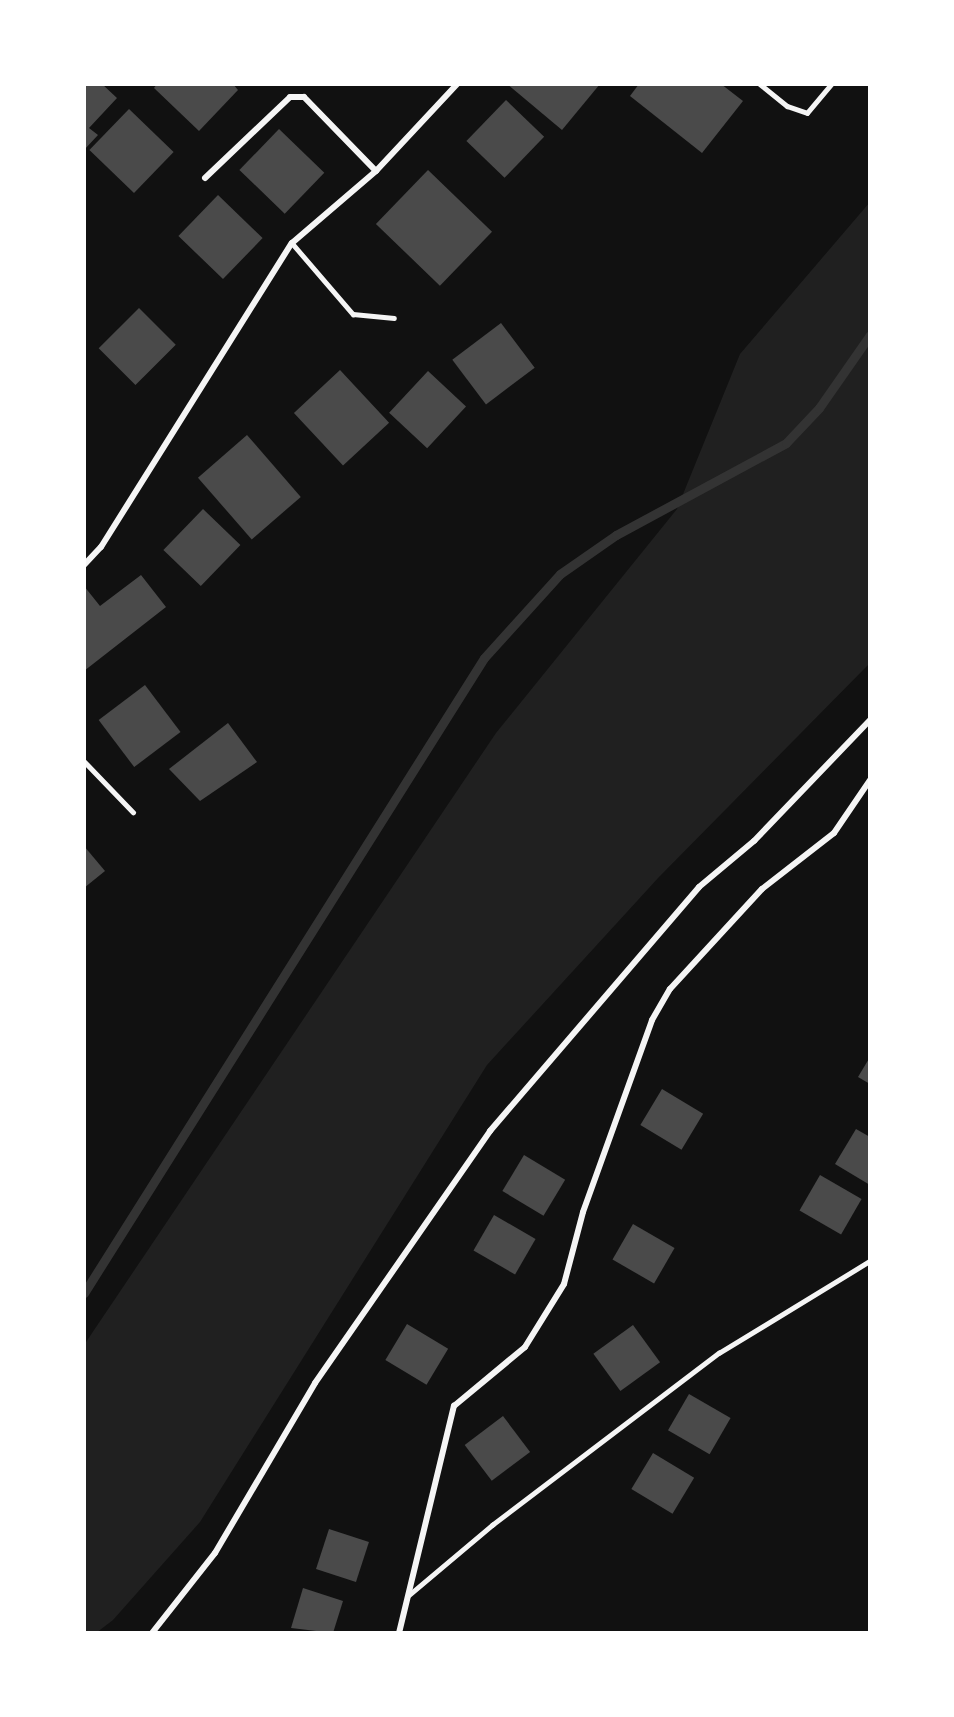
<!DOCTYPE html>
<html>
<head>
<meta charset="utf-8">
<style>
  body { margin:0 }
  #map { position:relative; width:954px; height:1717px; overflow:hidden; background:#111; font-family:"PT Sans",sans-serif }
  div>[style] { position:absolute }
  .green>* { inset:0; background:#202020 }
  .stream>* { height:9px; margin:-4.5px; padding:0 4.5px; transform-origin:4.5px; border-radius:4.5px; background:#333 }
  .building>* { inset:0; background:#4a4a4a; transform-origin:0 0 }
  .service>* { height:4.5px; margin:-2.25px; padding:0 2.25px; transform-origin:2.25px; border-radius:2.25px; background:#f5f5f5 }
  .minor>* { height:6px; margin:-3px; padding:0 3px; transform-origin:3px; border-radius:3px; background:#f5f5f5 }
  span { translate:-50% -50%; white-space:nowrap; text-align:center; line-height:1.15; -webkit-text-stroke:6px #fff; paint-order:stroke }
  .frame { position:absolute; inset:0; border:86px solid #fff; pointer-events:none }
</style>
</head>
<body>
<div id="map">
  <div class="green">
    <i style="clip-path:polygon(870px 202px,870px 663px,659px 877px,487px 1065px,200px 1522px,113px 1620px,96px 1633px,84px 1633px,84px 1345px,496px 733px,677px 509px,740px 354px)"></i>
  </div>
  <div class="stream">
    <i style="left:84px;top:1293px;width:750px;rotate:-57.79deg"></i>
    <i style="left:484px;top:658px;width:113px;rotate:-47.9deg"></i>
    <i style="left:560px;top:574px;width:68px;rotate:-34.9deg"></i>
    <i style="left:616px;top:535px;width:193px;rotate:-28.4deg"></i>
    <i style="left:786px;top:443px;width:48px;rotate:-46.7deg"></i>
    <i style="left:819px;top:408px;width:89px;rotate:-55.1deg"></i>
  </div>
  <div class="building">
    <i style="clip-path:polygon(84px 84px,102px 84px,117px 98px,89px 128px,98px 135px,84px 150px)"></i>
    <i style="clip-path:polygon(157px 84px,233px 84px,238px 90px,199px 131px,154px 88px)"></i>
    <i style="clip-path:polygon(507px 84px,600px 84px,562px 130px)"></i>
    <i style="clip-path:polygon(639px 84px,721px 84px,743px 101px,702px 153px,630px 96px)"></i>
    <i style="left:506px;top:100px;width:53px;height:57px;rotate:44deg"></i>
    <i style="left:129px;top:109px;width:62px;height:57px;rotate:44deg"></i>
    <i style="left:279px;top:129px;width:63px;height:57px;rotate:44deg"></i>
    <i style="left:428px;top:170px;width:89px;height:75px;rotate:44deg"></i>
    <i style="left:218px;top:195px;width:62px;height:57px;rotate:44deg"></i>
    <i style="left:139px;top:308px;width:52px;height:57px;rotate:45deg"></i>
    <i style="left:501px;top:323px;width:56px;height:61px;rotate:53deg"></i>
    <i style="left:340px;top:370px;width:72px;height:63px;rotate:47deg"></i>
    <i style="left:428px;top:371px;width:52px;height:57px;rotate:43deg"></i>
    <i style="left:247px;top:435px;width:82px;height:65px;rotate:49deg"></i>
    <i style="left:203px;top:509px;width:52px;height:57px;rotate:44deg"></i>
    <i style="clip-path:polygon(141px 575px,166px 607px,84px 671px,84px 586px,100px 606px)"></i>
    <i style="left:145px;top:685px;width:59px;height:58px;rotate:53deg"></i>
    <i style="clip-path:polygon(228px 723px,257px 762px,200px 801px,169px 769px)"></i>
    <i style="clip-path:polygon(84px 846px,105px 871px,84px 888px)"></i>
    <i style="clip-path:polygon(870px 1057px,870px 1084px,858px 1077px)"></i>
    <i style="left:662px;top:1089px;width:48px;height:42px;rotate:31deg"></i>
    <i style="clip-path:polygon(856px 1129px,870px 1137px,870px 1185px,835px 1164px)"></i>
    <i style="left:524px;top:1155px;width:48px;height:42px;rotate:31deg"></i>
    <i style="left:820px;top:1175px;width:48px;height:41px;rotate:30deg"></i>
    <i style="left:494px;top:1215px;width:48px;height:41px;rotate:30deg"></i>
    <i style="left:633px;top:1224px;width:48px;height:41px;rotate:30deg"></i>
    <i style="left:407px;top:1324px;width:48px;height:42px;rotate:31deg"></i>
    <i style="left:633px;top:1325px;width:46px;height:49px;rotate:54deg"></i>
    <i style="left:689px;top:1394px;width:48px;height:42px;rotate:30deg"></i>
    <i style="left:503px;top:1416px;width:45px;height:48px;rotate:53deg"></i>
    <i style="left:653px;top:1453px;width:48px;height:42px;rotate:31deg"></i>
    <i style="left:329px;top:1529px;width:42px;height:42px;rotate:18deg"></i>
    <i style="clip-path:polygon(303px 1588px,343px 1601px,333px 1633px,291px 1628px)"></i>
  </div>
  <div class="service">
    <i style="left:760px;top:84px;width:35px;rotate:39deg"></i>
    <i style="left:787px;top:106px;width:21px;rotate:19deg"></i>
    <i style="left:807px;top:113px;width:38px;rotate:-50deg"></i>
    <i style="left:292px;top:243px;width:94px;rotate:49.3deg"></i>
    <i style="left:353px;top:314px;width:41px;rotate:5.6deg"></i>
    <i style="left:84px;top:761px;width:71px;rotate:46.1deg"></i>
    <i style="left:409px;top:1595px;width:109px;rotate:-40.1deg"></i>
    <i style="left:492px;top:1525px;width:285px;rotate:-37.2deg"></i>
    <i style="left:719px;top:1353px;width:177px;rotate:-31.4deg"></i>
  </div>
  <div class="minor">
    <i style="left:205px;top:178px;width:117px;rotate:-43.6deg"></i>
    <i style="left:290px;top:97px;width:14px"></i>
    <i style="left:304px;top:97px;width:103px;rotate:45.8deg"></i>
    <i style="left:84px;top:565px;width:25px;rotate:-47deg"></i>
    <i style="left:101px;top:547px;width:359px;rotate:-57.9deg"></i>
    <i style="left:292px;top:243px;width:111px;rotate:-40.6deg"></i>
    <i style="left:376px;top:171px;width:119px;rotate:-47deg"></i>
    <i style="left:152px;top:1633px;width:102px;rotate:-51.8deg"></i>
    <i style="left:215px;top:1553px;width:197px;rotate:-59.5deg"></i>
    <i style="left:315px;top:1383px;width:307px;rotate:-55.2deg"></i>
    <i style="left:490px;top:1131px;width:321px;rotate:-49.4deg"></i>
    <i style="left:699px;top:887px;width:72px;rotate:-39.9deg"></i>
    <i style="left:754px;top:841px;width:168px;rotate:-46.2deg"></i>
    <i style="left:399px;top:1633px;width:234px;rotate:-76.4deg"></i>
    <i style="left:454px;top:1406px;width:92px;rotate:-39.7deg"></i>
    <i style="left:525px;top:1347px;width:74px;rotate:-58.2deg"></i>
    <i style="left:564px;top:1284px;width:74px;rotate:-75.2deg"></i>
    <i style="left:583px;top:1212px;width:204px;rotate:-70.2deg"></i>
    <i style="left:652px;top:1020px;width:36px;rotate:-60deg"></i>
    <i style="left:670px;top:989px;width:136px;rotate:-47.4deg"></i>
    <i style="left:762px;top:889px;width:91px;rotate:-37.9deg"></i>
    <i style="left:834px;top:833px;width:64px;rotate:-55.8deg"></i>
  </div>
  <div class="frame"></div>
</div>
</body>
</html>
